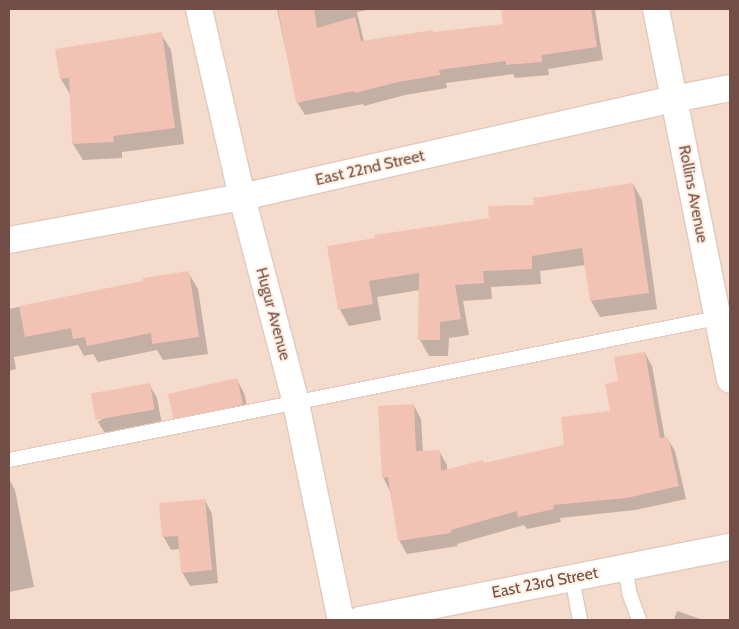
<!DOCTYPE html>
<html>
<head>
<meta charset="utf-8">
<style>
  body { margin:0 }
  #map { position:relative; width:739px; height:629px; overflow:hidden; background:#fcebdd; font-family:Cabin,sans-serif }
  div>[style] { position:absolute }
  .residential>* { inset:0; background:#f4dbcc; transform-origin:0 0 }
  .shadow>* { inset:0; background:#0003 }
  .building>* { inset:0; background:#f2c3b5; transform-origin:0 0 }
  .roads { filter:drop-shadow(1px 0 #e2c8bd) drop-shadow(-1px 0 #e2c8bd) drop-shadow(0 1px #e2c8bd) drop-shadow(0 -1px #e2c8bd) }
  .service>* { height:14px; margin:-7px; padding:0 7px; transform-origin:7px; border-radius:7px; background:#fff }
  .minor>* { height:26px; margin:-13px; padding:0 13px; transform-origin:13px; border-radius:13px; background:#fff }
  span { translate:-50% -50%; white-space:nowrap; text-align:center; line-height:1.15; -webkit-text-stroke:4px #fff0e4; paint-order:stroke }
  .street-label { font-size:16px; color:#724e46 }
  .frame { position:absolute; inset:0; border:10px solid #724e46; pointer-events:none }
</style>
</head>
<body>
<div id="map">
  <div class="residential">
    <i style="left:9px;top:9px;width:721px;height:611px"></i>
  </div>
  <div class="shadow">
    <i style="clip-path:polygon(277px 9px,373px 9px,357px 12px,364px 42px,504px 25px,503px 9px,595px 9px,603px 60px,548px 69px,549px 75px,515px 78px,513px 74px,446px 83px,447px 88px,405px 95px,364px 106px,363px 104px,305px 115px,297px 102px)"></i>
    <i style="clip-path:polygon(161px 34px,171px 50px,184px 144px,122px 152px,122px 158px,83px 160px,73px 144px,71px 96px,61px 79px,56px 50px)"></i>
    <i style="clip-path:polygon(633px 184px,642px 200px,657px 309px,600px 317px,591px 301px,586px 265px,540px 271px,541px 284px,491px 287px,492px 299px,463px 301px,469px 335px,449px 338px,448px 356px,429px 356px,420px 340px,420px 290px,377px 297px,381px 320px,349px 326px,340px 310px,328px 247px,490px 219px)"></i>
    <i style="clip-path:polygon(188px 272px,198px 289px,208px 354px,163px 360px,157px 350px,98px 362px,93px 354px,84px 356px,78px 345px,14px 357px,16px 369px,9px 371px,9px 309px)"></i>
    <i style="clip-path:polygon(645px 353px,652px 366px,665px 439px,667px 438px,675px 451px,686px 499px,635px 510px,560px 518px,561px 522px,527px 529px,524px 525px,457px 544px,458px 546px,407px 554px,399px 540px,390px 491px,383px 477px,414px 406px,421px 419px,423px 452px,439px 451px,447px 465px,447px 471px,565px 446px,611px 412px,620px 383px)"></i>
    <i style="clip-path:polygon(237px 380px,244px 393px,250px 417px,182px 431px,174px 418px)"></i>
    <i style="clip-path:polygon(149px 384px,157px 398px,162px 424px,106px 435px,98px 422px)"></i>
    <i style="clip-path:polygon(9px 479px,15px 490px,34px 587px,9px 592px)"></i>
    <i style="clip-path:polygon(205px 500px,212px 514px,218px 583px,190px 586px,182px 572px,180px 549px,171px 550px,163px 536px)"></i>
    <i style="clip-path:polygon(677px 611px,703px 620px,674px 620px)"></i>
  </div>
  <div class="building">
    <i style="clip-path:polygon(278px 9px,314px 9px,317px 28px,355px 17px,361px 41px,433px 30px,433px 32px,503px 24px,501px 9px,591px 9px,597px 47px,542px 55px,542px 62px,506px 65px,506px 61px,439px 70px,440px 75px,398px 82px,355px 93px,354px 91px,296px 103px)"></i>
    <i style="clip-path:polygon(162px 32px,175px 128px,113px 136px,114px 142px,72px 144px,69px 78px,60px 79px,55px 49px)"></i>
    <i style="clip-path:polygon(633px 183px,649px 293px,590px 301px,582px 248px,532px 256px,532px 269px,483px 271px,484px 283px,455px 285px,461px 319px,440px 322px,440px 340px,418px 340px,419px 273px,369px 281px,373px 304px,338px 310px,327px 246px,375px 238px,375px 235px,489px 218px,488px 206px,534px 205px,533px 198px)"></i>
    <i style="clip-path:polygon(189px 271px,199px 337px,152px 344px,151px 333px,87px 346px,85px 337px,73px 339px,71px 328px,25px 337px,19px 306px,143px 281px,143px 278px)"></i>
    <i style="clip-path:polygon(645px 352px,660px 438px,668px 437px,679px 486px,627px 498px,553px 505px,554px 509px,518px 517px,517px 511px,451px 530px,451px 533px,398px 541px,388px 477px,382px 478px,378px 406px,414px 404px,416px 451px,440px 450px,441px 471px,483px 460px,484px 463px,564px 445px,561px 417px,610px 411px,605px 384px,618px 381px,614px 357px)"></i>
    <i style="left:237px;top:378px;width:27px;height:71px;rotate:77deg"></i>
    <i style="left:150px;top:383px;width:27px;height:60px;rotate:80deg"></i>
    <i style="clip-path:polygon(205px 499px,212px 570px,181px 573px,178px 536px,162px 537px,159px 503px)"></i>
  </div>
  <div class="roads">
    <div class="service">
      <i style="left:9px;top:460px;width:727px;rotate:-11.34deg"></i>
      <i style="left:625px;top:568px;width:27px;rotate:80deg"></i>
      <i style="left:630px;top:595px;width:27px;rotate:70deg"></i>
      <i style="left:572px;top:578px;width:43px;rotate:79.2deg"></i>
    </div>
    <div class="minor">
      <i style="left:199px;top:9px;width:193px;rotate:77.1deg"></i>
      <i style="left:242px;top:197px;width:213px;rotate:75.3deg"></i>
      <i style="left:296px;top:403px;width:222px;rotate:78.3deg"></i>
      <i style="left:656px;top:9px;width:378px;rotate:78.7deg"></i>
      <i style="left:9px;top:240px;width:237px;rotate:-10.5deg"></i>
      <i style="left:242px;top:197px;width:443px;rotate:-12.8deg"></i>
      <i style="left:674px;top:99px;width:57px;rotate:-11.1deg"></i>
      <i style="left:360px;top:620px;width:377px;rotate:-11.2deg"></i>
    </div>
  </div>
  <div class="street-label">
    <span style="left:370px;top:168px;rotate:-13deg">East 22nd Street</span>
    <span style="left:693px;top:194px;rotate:79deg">Rollins Avenue</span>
    <span style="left:273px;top:314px;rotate:75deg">Hugur Avenue</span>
    <span style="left:545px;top:583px;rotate:-11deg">East 23rd Street</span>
  </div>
  <div class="frame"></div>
</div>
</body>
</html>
